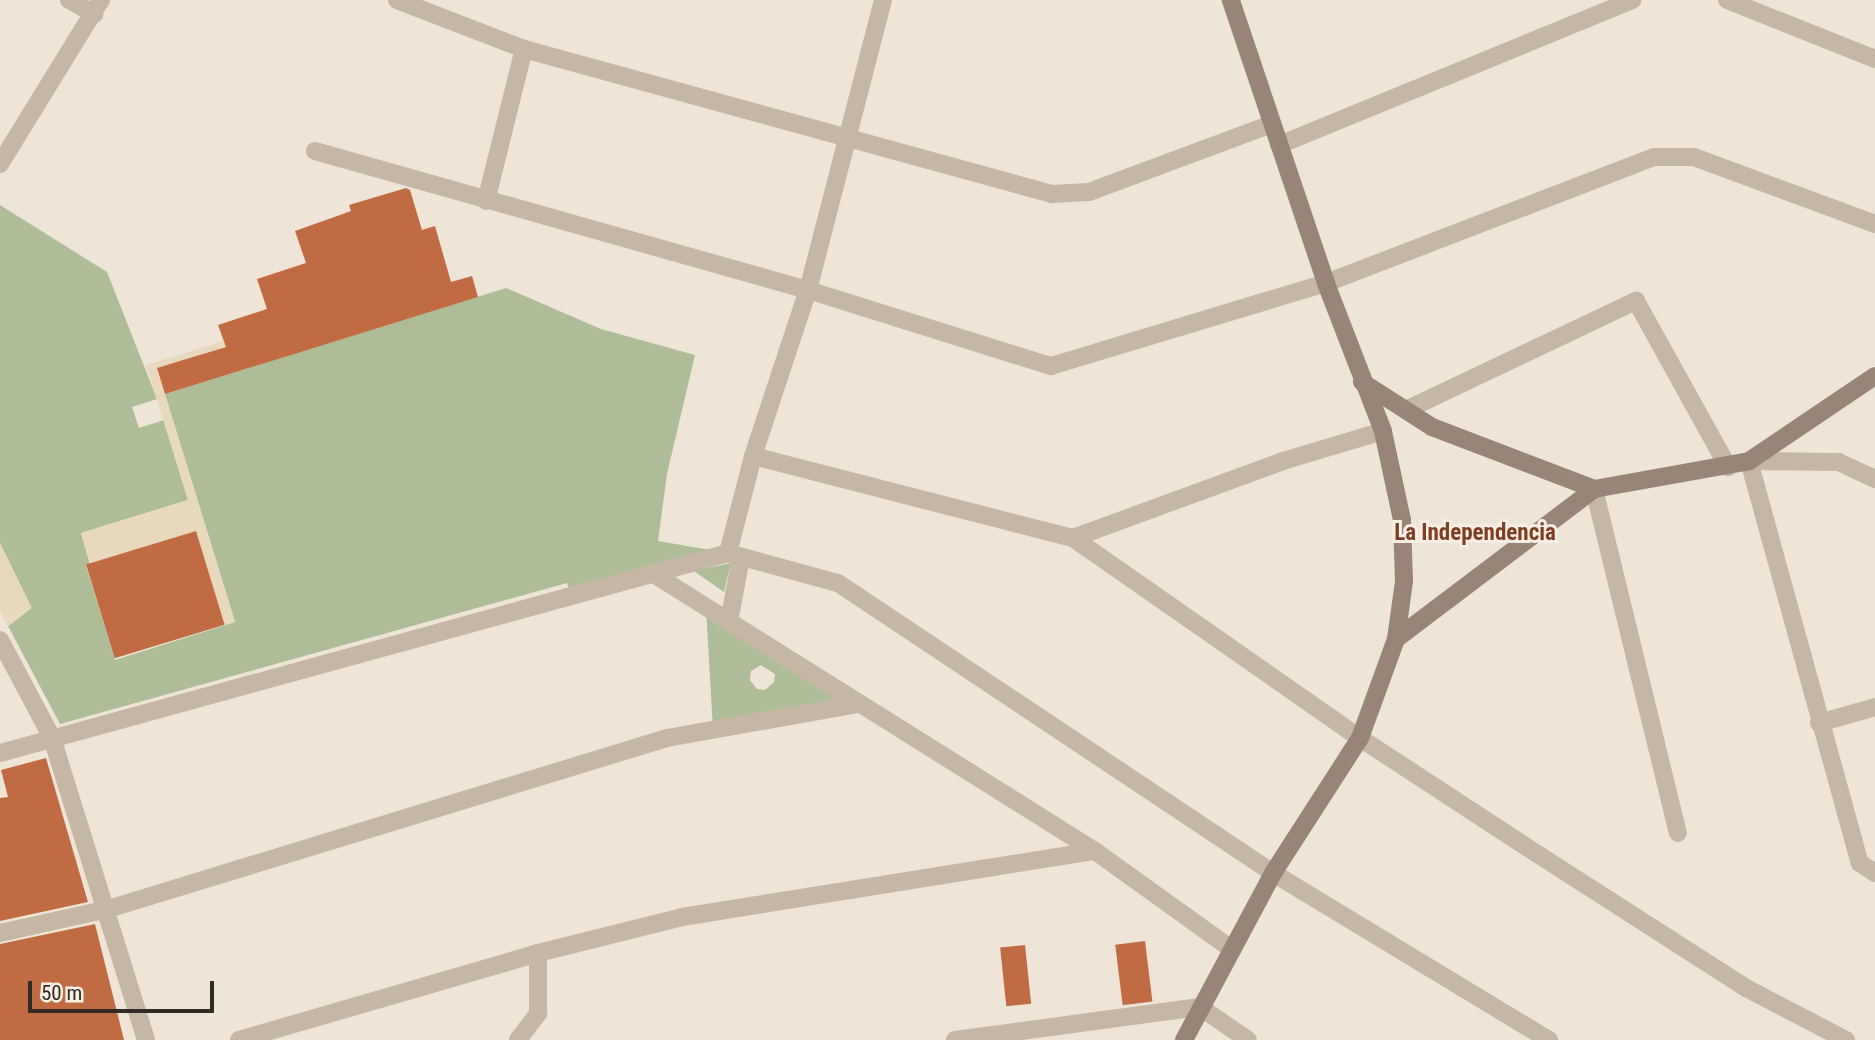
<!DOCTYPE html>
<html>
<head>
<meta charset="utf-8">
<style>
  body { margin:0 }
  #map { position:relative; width:1875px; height:1040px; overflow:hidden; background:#efe5d7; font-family:"Roboto Condensed",sans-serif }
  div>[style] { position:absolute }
  .green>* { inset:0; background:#aebd98 }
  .plaza>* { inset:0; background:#e7d8be }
  .building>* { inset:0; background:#c06b44; transform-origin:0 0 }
  .pedestrian>* { height:18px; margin:-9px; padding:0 9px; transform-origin:9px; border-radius:9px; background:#c6b6a4 }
  .minor>* { height:18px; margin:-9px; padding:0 9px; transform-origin:9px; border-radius:9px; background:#c6b6a4 }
  .tertiary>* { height:18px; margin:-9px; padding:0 9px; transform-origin:9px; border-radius:9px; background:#c6b6a4 }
  .secondary>* { height:18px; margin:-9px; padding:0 9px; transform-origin:9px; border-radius:9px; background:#998576 }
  span { translate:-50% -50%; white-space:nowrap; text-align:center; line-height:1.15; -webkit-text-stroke:6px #f7efe3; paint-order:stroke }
  .neighbourhood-label { font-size:23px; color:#7d3e22; font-weight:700 }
  .scale { position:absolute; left:28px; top:981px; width:186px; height:32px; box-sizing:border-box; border:4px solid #322a25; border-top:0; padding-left:9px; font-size:21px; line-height:24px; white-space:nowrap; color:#322a25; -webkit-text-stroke:5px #f7efe3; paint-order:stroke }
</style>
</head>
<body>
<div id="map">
  <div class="green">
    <i style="clip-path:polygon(0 205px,107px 272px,157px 399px,132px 407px,139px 428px,164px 420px,188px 500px,81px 533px,90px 564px,86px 566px,115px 660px,235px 622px,165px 394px,506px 288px,601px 329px,695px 355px,667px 474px,658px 541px,728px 553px,571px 595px,567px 583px,60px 724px,8px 626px,31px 608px,0 544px)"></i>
    <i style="clip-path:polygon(731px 563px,724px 592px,694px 571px)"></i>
    <i style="clip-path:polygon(evenodd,706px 608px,857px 704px,713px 730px,706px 608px,761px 665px,775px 674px,774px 682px,765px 690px,757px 689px,750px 680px,751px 671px,761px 665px)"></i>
  </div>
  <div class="plaza">
    <i style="clip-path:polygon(224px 341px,226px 347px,157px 369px,235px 622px,225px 625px,196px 531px,90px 564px,81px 533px,188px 500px,146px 365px)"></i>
    <i style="clip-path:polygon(0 543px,32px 608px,8px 626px,0 612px)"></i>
  </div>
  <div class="building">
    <i style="clip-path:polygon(406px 188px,410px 190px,422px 230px,435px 226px,451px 282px,472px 276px,478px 297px,165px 394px,157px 368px,226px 347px,218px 325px,267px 309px,257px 279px,306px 263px,295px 231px,351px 211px,349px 205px)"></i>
    <i style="left:196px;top:531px;width:98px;height:115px;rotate:73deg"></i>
    <i style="clip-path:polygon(46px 758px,88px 902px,0 921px,0 798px,8px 797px,1px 770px)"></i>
    <i style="clip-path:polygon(95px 924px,124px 1040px,0 1040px,0 944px)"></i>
    <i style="left:1145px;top:941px;width:61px;height:30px;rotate:83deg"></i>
    <i style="left:1025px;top:945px;width:59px;height:25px;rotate:84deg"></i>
  </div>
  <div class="pedestrian">
    <i style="left:1819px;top:723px;width:58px;rotate:-15.9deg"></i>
  </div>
  <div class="minor">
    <i style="left:69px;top:0;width:29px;rotate:29deg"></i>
    <i style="left:397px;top:0;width:136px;rotate:21.1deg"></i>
    <i style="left:524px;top:49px;width:548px;rotate:15.36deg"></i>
    <i style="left:1052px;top:194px;width:37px;rotate:-3deg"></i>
    <i style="left:1089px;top:192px;width:195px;rotate:-20.4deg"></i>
    <i style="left:1727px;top:0;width:159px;rotate:21.7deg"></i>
    <i style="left:1279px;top:145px;width:382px;rotate:-22.3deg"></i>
    <i style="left:315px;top:151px;width:512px;rotate:15.75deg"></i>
    <i style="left:808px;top:290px;width:255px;rotate:17.4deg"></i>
    <i style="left:1051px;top:366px;width:287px;rotate:-16.8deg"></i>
    <i style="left:1326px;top:283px;width:351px;rotate:-21deg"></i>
    <i style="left:1654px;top:157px;width:40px"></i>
    <i style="left:1694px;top:157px;width:193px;rotate:20.3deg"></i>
    <i style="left:486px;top:201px;width:157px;rotate:-76deg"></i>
    <i style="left:1406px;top:410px;width:255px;rotate:-25.4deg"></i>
    <i style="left:1636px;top:301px;width:190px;rotate:61deg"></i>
    <i style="left:753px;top:456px;width:330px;rotate:14.4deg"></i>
    <i style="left:1073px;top:538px;width:350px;rotate:34.9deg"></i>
    <i style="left:1360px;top:738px;width:197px;rotate:33.2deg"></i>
    <i style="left:1525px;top:846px;width:263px;rotate:32.7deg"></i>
    <i style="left:1746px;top:988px;width:113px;rotate:27.5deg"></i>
    <i style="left:1875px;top:479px;width:40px;rotate:-155deg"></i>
    <i style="left:1839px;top:462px;width:90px;rotate:-179.4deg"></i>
    <i style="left:1749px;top:461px;width:417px;rotate:74.6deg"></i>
    <i style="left:1860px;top:863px;width:18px;rotate:34deg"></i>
    <i style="left:1594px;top:489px;width:354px;rotate:76.3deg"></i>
    <i style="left:1073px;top:538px;width:224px;rotate:-20.1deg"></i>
    <i style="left:1283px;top:461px;width:104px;rotate:-16.7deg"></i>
    <i style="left:728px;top:553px;width:100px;rotate:-75.5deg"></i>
    <i style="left:753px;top:456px;width:175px;rotate:-71.7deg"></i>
    <i style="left:808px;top:290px;width:300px;rotate:-75.5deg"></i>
    <i style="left:652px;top:573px;width:523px;rotate:32.11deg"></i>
    <i style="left:1095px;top:851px;width:166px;rotate:35.7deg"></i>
    <i style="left:729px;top:622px;width:66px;rotate:-79.5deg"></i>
    <i style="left:0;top:753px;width:755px;rotate:-15.36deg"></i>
    <i style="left:728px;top:553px;width:114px;rotate:15.3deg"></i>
    <i style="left:838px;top:583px;width:523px;rotate:33.69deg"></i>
    <i style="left:1273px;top:873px;width:323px;rotate:31.2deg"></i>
    <i style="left:0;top:933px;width:111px;rotate:-12.5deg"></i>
    <i style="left:108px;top:909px;width:585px;rotate:-17.01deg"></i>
    <i style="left:667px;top:738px;width:193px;rotate:-10.1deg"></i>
    <i style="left:239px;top:1040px;width:311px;rotate:-16.2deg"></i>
    <i style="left:538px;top:953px;width:148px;rotate:-14deg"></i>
    <i style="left:682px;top:917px;width:418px;rotate:-9.1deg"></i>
    <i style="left:518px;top:1040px;width:34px;rotate:-53deg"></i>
    <i style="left:538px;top:1013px;width:60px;rotate:-90deg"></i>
    <i style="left:955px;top:1040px;width:247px;rotate:-7.7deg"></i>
    <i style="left:1200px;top:1007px;width:58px;rotate:34.5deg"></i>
  </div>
  <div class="tertiary">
    <i style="left:0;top:164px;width:193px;rotate:-58.4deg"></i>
    <i style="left:0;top:640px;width:111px;rotate:62deg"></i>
    <i style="left:52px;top:738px;width:316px;rotate:72.7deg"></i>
  </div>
  <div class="secondary">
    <i style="left:1362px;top:382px;width:83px;rotate:32.7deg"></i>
    <i style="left:1432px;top:427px;width:173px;rotate:20.9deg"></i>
    <i style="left:1396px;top:639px;width:248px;rotate:-37.1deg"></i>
    <i style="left:1594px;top:489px;width:158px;rotate:-10.2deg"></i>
    <i style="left:1749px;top:461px;width:152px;rotate:-34deg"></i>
    <i style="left:1184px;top:1040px;width:189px;rotate:-61.9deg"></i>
    <i style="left:1273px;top:873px;width:161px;rotate:-57.2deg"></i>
    <i style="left:1360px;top:738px;width:105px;rotate:-70deg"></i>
    <i style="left:1396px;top:639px;width:59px;rotate:-82.1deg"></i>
    <i style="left:1404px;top:581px;width:61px;rotate:-91.9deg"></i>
    <i style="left:1402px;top:520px;width:91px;rotate:-102.1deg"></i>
    <i style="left:1383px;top:431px;width:159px;rotate:-111.1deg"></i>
    <i style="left:1326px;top:283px;width:299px;rotate:-108.6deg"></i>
  </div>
  <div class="neighbourhood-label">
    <span style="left:1475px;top:533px">La Independencia</span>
  </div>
  <div class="scale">50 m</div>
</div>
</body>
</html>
